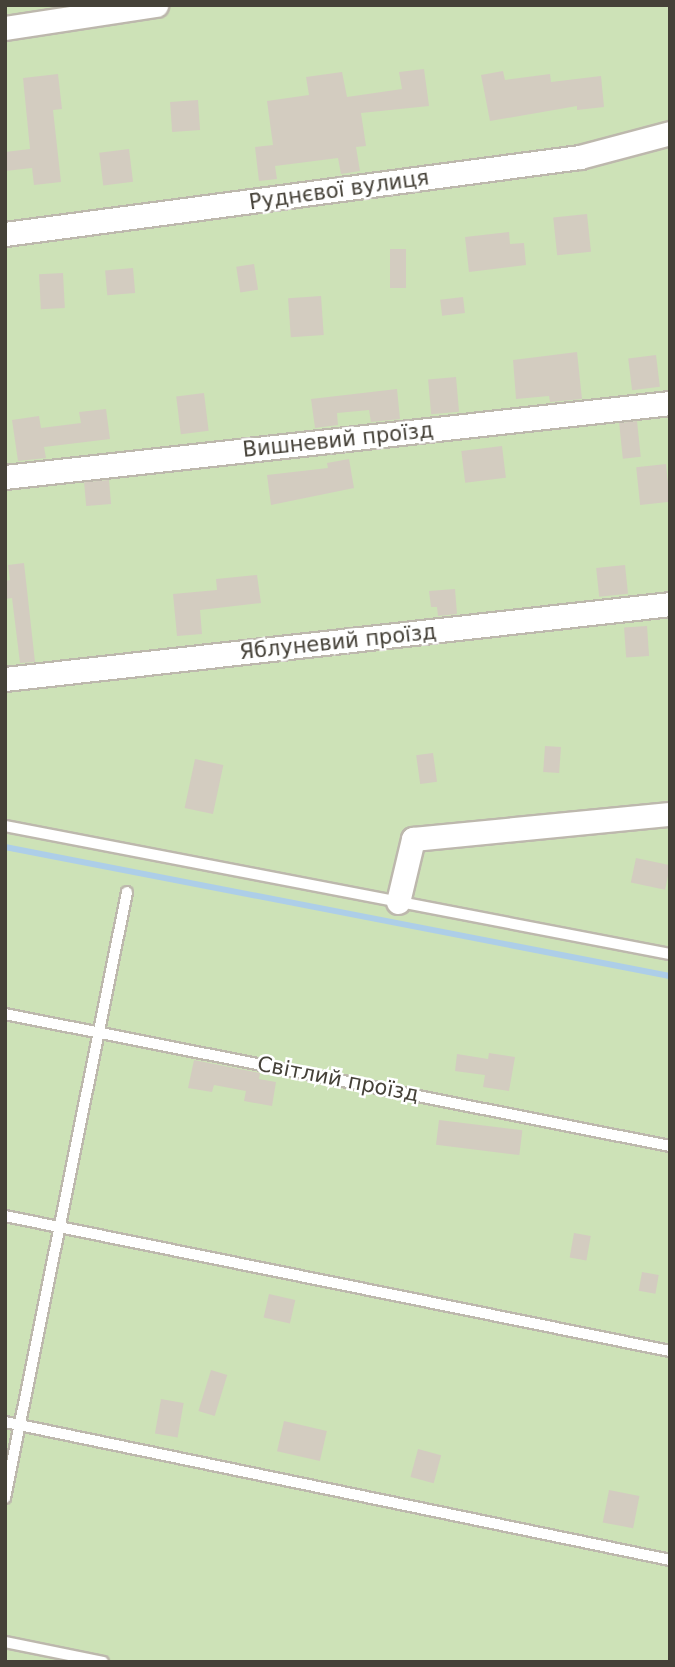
<!DOCTYPE html>
<html>
<head>
<meta charset="utf-8">
<style>
  body { margin:0 }
  #map { position:relative; width:675px; height:1667px; overflow:hidden; background:#f3f0e9; font-family:"DejaVu Sans",sans-serif }
  div>[style] { position:absolute }
  .green>* { inset:0; background:#cde2b7; transform-origin:0 0 }
  .stream>* { height:6px; margin:-3px; padding:0 3px; transform-origin:3px; border-radius:3px; background:#adcee8 }
  .building>* { inset:0; background:#d3ccc0; transform-origin:0 0 }
  .roads { filter:drop-shadow(2px 0 #bdb8ad) drop-shadow(-2px 0 #bdb8ad) drop-shadow(0 2px #bdb8ad) drop-shadow(0 -2px #bdb8ad) }
  .service>* { height:10px; margin:-5px; padding:0 5px; transform-origin:5px; border-radius:5px; background:#fff }
  .minor>* { height:23px; margin:-11.5px; padding:0 11.5px; transform-origin:11.5px; border-radius:11.5px; background:#fff }
  span { translate:-50% -50%; white-space:nowrap; text-align:center; line-height:1.15; -webkit-text-stroke:5px #fff; paint-order:stroke }
  .street-label { font-size:21px; color:#454138 }
  .frame { position:absolute; inset:0; border:7px solid #454138; pointer-events:none }
</style>
</head>
<body>
<div id="map">
  <div class="green">
    <i style="left:5px;top:5px;width:665px;height:1657px"></i>
  </div>
  <div class="stream">
    <i style="left:5px;top:847px;width:677px;rotate:10.98deg"></i>
  </div>
  <div class="building">
    <i style="clip-path:polygon(424px 69px,429px 106px,361px 113px,366px 146px,356px 147px,360px 171px,341px 174px,338px 158px,275px 166px,277px 179px,259px 181px,255px 147px,273px 145px,267px 101px,309px 95px,306px 77px,342px 72px,347px 97px,402px 89px,399px 72px)"></i>
    <i style="clip-path:polygon(503px 71px,505px 80px,550px 74px,551px 82px,601px 76px,604px 107px,577px 110px,577px 106px,490px 121px,481px 75px)"></i>
    <i style="clip-path:polygon(58px 74px,62px 109px,53px 110px,61px 182px,34px 185px,32px 168px,5px 171px,5px 152px,30px 149px,23px 78px)"></i>
    <i style="left:198px;top:100px;width:30px;height:28px;rotate:86deg"></i>
    <i style="left:129px;top:149px;width:33px;height:30px;rotate:83deg"></i>
    <i style="left:587px;top:214px;width:38px;height:34px;rotate:84deg"></i>
    <i style="clip-path:polygon(509px 232px,510px 244px,524px 243px,526px 265px,469px 272px,465px 237px)"></i>
    <i style="left:390px;top:249px;width:16px;height:39px"></i>
    <i style="left:254px;top:264px;width:26px;height:18px;rotate:81deg"></i>
    <i style="left:133px;top:268px;width:25px;height:28px;rotate:85deg"></i>
    <i style="left:63px;top:273px;width:35px;height:24px;rotate:87deg"></i>
    <i style="left:321px;top:296px;width:39px;height:33px;rotate:86deg"></i>
    <i style="left:463px;top:297px;width:16px;height:23px;rotate:83deg"></i>
    <i style="clip-path:polygon(577px 352px,582px 399px,550px 402px,549px 396px,516px 399px,513px 360px)"></i>
    <i style="left:656px;top:355px;width:32px;height:28px;rotate:83deg"></i>
    <i style="left:456px;top:377px;width:35px;height:28px;rotate:85deg"></i>
    <i style="clip-path:polygon(397px 389px,400px 419px,371px 422px,369px 410px,337px 413px,338px 425px,315px 428px,311px 399px)"></i>
    <i style="left:204px;top:393px;width:38px;height:28px;rotate:83deg"></i>
    <i style="clip-path:polygon(106px 409px,110px 439px,44px 447px,46px 458px,18px 461px,12px 420px,39px 416px,41px 428px,81px 423px,79px 412px)"></i>
    <i style="left:637px;top:421px;width:36px;height:18px;rotate:84deg"></i>
    <i style="left:502px;top:446px;width:32px;height:41px;rotate:83deg"></i>
    <i style="clip-path:polygon(349px 459px,354px 488px,271px 505px,267px 475px,328px 468px,327px 463px)"></i>
    <i style="left:666px;top:464px;width:38px;height:30px;rotate:84deg"></i>
    <i style="left:109px;top:480px;width:24px;height:25px;rotate:85deg"></i>
    <i style="clip-path:polygon(24px 563px,35px 662px,20px 663px,12px 598px,5px 599px,5px 581px,10px 580px,8px 565px)"></i>
    <i style="left:625px;top:565px;width:29px;height:29px;rotate:84deg"></i>
    <i style="clip-path:polygon(257px 575px,261px 603px,200px 610px,202px 634px,177px 636px,173px 594px,217px 590px,216px 579px)"></i>
    <i style="clip-path:polygon(455px 589px,457px 614px,438px 616px,437px 607px,431px 607px,429px 591px)"></i>
    <i style="left:647px;top:626px;width:30px;height:23px;rotate:86deg"></i>
    <i style="left:545px;top:746px;width:16px;height:26px;rotate:4deg"></i>
    <i style="left:433px;top:753px;width:29px;height:17px;rotate:82deg"></i>
    <i style="left:195px;top:759px;width:29px;height:50px;rotate:12deg"></i>
    <i style="left:636px;top:858px;width:35px;height:25px;rotate:12deg"></i>
    <i style="clip-path:polygon(489px 1053px,515px 1057px,509px 1091px,483px 1087px,485px 1075px,455px 1071px,457px 1054px,488px 1059px)"></i>
    <i style="clip-path:polygon(194px 1060px,260px 1073px,259px 1079px,276px 1082px,272px 1106px,244px 1101px,246px 1091px,214px 1085px,212px 1092px,188px 1088px)"></i>
    <i style="left:439px;top:1120px;width:84px;height:25px;rotate:7deg"></i>
    <i style="left:574px;top:1233px;width:17px;height:25px;rotate:10deg"></i>
    <i style="left:642px;top:1272px;width:17px;height:19px;rotate:10deg"></i>
    <i style="left:269px;top:1294px;width:27px;height:24px;rotate:13deg"></i>
    <i style="left:211px;top:1370px;width:17px;height:43px;rotate:17deg"></i>
    <i style="left:161px;top:1399px;width:23px;height:35px;rotate:10deg"></i>
    <i style="left:284px;top:1421px;width:44px;height:31px;rotate:13deg"></i>
    <i style="left:418px;top:1449px;width:24px;height:29px;rotate:15deg"></i>
    <i style="left:609px;top:1490px;width:31px;height:33px;rotate:11deg"></i>
  </div>
  <div class="roads">
    <div class="service">
      <i style="left:5px;top:826px;width:677px;rotate:10.9deg"></i>
      <i style="left:5px;top:1014px;width:678px;rotate:11.23deg"></i>
      <i style="left:5px;top:1216px;width:679px;rotate:11.48deg"></i>
      <i style="left:5px;top:1422px;width:679px;rotate:11.72deg"></i>
      <i style="left:5px;top:1498px;width:618px;rotate:-78.62deg"></i>
      <i style="left:5px;top:1642px;width:100px;rotate:11.5deg"></i>
    </div>
    <div class="minor">
      <i style="left:5px;top:28px;width:153px;rotate:-8.7deg"></i>
      <i style="left:5px;top:234px;width:580px;rotate:-7.63deg"></i>
      <i style="left:580px;top:157px;width:93px;rotate:-14.9deg"></i>
      <i style="left:5px;top:477px;width:669px;rotate:-6.35deg"></i>
      <i style="left:5px;top:679px;width:669px;rotate:-6.43deg"></i>
      <i style="left:398px;top:902px;width:65px;rotate:-76.6deg"></i>
      <i style="left:413px;top:839px;width:258px;rotate:-5.6deg"></i>
    </div>
  </div>
  <div class="street-label">
    <span style="left:339px;top:190px;rotate:-8deg">Руднєвої вулиця</span>
    <span style="left:338px;top:440px;rotate:-6deg">Вишневий проїзд</span>
    <span style="left:338px;top:642px;rotate:-6deg">Яблуневий проїзд</span>
    <span style="left:338px;top:1079px;rotate:11deg">Світлий проїзд</span>
  </div>
  <div class="frame"></div>
</div>
</body>
</html>
